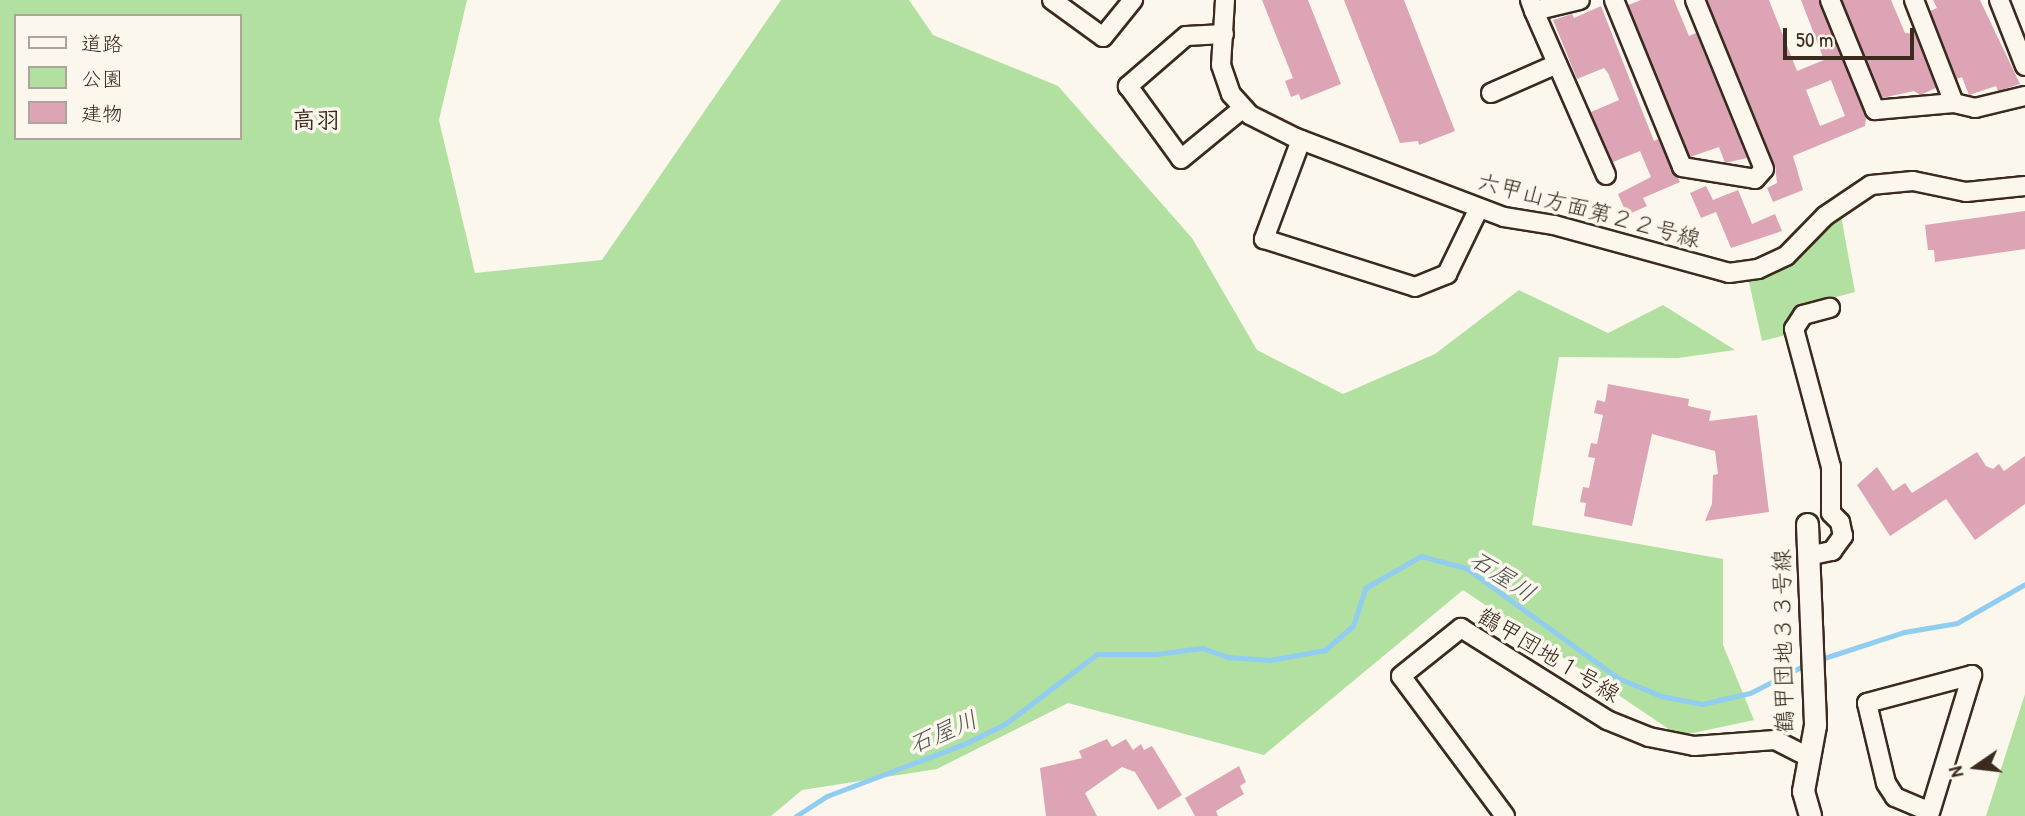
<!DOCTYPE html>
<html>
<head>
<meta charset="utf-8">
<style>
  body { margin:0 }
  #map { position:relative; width:2025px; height:816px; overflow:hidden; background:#fbf7ec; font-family:"Patrick Hand","Klee One",sans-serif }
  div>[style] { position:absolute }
  .green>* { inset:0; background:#b1e0a0 }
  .stream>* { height:5px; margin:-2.5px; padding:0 2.5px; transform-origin:2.5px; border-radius:2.5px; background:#91ccf1 }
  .building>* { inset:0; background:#dda4b5 }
  .roads { filter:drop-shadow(2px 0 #3b2a1e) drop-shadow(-2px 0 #3b2a1e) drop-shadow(0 2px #3b2a1e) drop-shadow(0 -2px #3b2a1e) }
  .minor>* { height:18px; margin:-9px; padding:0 9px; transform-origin:9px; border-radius:9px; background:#fbf7ec }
  .tertiary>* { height:21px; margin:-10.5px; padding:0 10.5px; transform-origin:10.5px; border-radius:10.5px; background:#fbf7ec }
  span { translate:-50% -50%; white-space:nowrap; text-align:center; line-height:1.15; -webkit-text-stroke:7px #fbf7ec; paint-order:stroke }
  .street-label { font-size:23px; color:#3b2a1e }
  .neighbourhood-label { font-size:24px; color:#3b2a1e; font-weight:700 }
  .water-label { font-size:24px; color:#505253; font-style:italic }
  .legend { position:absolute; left:14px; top:14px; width:228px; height:126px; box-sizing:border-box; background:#fbf7ec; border:2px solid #aea59a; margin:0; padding:9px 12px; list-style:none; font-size:21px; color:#3b2a1e }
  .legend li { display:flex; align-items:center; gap:14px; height:35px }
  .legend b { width:35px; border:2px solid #aea59a }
  .north { position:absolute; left:1941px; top:732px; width:70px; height:70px; -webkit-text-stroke:5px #fbf7ec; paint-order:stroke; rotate:256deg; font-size:19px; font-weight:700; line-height:28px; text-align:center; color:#3b2a1e }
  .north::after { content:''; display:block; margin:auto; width:24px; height:32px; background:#3b2a1e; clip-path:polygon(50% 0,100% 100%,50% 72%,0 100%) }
  .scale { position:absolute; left:1783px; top:28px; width:131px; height:32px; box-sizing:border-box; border:4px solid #3b2a1e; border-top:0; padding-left:9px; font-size:21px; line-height:24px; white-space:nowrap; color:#3b2a1e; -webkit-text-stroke:5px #fbf7ec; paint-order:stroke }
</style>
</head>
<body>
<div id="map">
  <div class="green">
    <i style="clip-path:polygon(evenodd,0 0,467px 0,439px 120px,475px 273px,602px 260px,781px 0,909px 0,933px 35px,1058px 86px,1192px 238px,1257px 350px,1343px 394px,1435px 354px,1519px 290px,1608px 333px,1663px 305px,1735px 350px,1678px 358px,1559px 357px,1532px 525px,1723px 559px,1723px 645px,1754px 720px,1679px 736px,1463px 590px,1264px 755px,1068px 703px,937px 769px,802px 790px,771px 816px,0 816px,0 0,16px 16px,240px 16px,240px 138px,16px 138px,16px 16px)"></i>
    <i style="clip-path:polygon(1841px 216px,1855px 292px,1798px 307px,1785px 325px,1786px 335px,1762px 341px,1749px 282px,1787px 266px)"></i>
    <i style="clip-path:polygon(2025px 694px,2025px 816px,1986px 816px)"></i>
  </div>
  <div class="stream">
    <i style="left:1818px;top:660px;width:90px;rotate:-18deg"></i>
    <i style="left:1904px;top:632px;width:54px;rotate:-9.6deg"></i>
    <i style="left:1957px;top:623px;width:78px;rotate:-29.8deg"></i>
    <i style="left:796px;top:816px;width:37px;rotate:-33deg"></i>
    <i style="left:827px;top:796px;width:147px;rotate:-20.8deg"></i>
    <i style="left:964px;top:744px;width:46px;rotate:-26deg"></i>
    <i style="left:1005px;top:724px;width:116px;rotate:-37.3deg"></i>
    <i style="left:1097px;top:654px;width:59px"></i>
    <i style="left:1156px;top:654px;width:46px;rotate:-7.4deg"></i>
    <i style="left:1202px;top:648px;width:28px;rotate:19deg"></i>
    <i style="left:1228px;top:657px;width:42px;rotate:4.1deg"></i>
    <i style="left:1270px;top:660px;width:56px;rotate:-10.3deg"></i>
    <i style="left:1325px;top:650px;width:37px;rotate:-41deg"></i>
    <i style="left:1353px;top:626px;width:40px;rotate:-72deg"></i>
    <i style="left:1365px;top:588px;width:64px;rotate:-29.7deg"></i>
    <i style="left:1421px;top:556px;width:47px;rotate:14.9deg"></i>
    <i style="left:1466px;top:568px;width:188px;rotate:35.9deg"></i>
    <i style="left:1618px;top:678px;width:47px;rotate:22.7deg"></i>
    <i style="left:1661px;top:696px;width:42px;rotate:11deg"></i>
    <i style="left:1702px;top:704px;width:49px;rotate:-12.9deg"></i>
    <i style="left:1750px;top:693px;width:66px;rotate:-27deg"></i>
  </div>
  <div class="building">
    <i style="clip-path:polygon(1262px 0,1308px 0,1341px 84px,1301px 100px,1299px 94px,1291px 97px,1285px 81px,1293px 78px)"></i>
    <i style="clip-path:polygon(1344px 0,1404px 0,1455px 131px,1419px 145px,1418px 141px,1400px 143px)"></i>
    <i style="clip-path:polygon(1641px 0,1674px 0,1689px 36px,1696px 33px,1747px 158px,1725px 163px,1719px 147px,1690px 157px,1628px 5px)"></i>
    <i style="clip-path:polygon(evenodd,1707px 0,1769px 0,1797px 71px,1824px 60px,1801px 0,1819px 0,1866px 118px,1865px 126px,1793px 156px,1803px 190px,1773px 202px,1767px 188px,1777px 183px,1775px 165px,1707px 0,1831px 80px,1845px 116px,1820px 126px,1806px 90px,1831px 80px)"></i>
    <i style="clip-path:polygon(1842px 0,1891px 0,1905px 33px,1915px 34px,1936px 88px,1920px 95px,1914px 91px,1882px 98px)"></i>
    <i style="clip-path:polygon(1933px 0,1980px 0,2020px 84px,1998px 91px,1996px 86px,1969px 95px,1962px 77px,1957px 79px,1930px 11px,1937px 8px)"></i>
    <i style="clip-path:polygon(1601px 6px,1654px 141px,1658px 139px,1680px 182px,1643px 198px,1647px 206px,1627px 215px,1618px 194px,1651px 177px,1640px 151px,1613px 162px,1591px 112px,1619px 100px,1608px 73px,1604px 68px,1577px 79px,1553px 20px,1572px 14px,1574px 18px)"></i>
    <i style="clip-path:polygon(1706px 186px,1713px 200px,1738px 190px,1752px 224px,1775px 214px,1782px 231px,1731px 248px,1716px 212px,1701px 218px,1690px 193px)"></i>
    <i style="clip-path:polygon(2025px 211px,2025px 249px,1935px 262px,1934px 250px,1928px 250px,1925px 225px)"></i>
    <i style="clip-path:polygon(1608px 384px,1689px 399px,1688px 406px,1711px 411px,1709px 421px,1757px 415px,1769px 512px,1705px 521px,1712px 504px,1713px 475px,1718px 474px,1715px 451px,1652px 434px,1632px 526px,1584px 516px,1586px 503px,1580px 502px,1583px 487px,1589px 488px,1595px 458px,1588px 457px,1591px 443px,1597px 444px,1603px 415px,1594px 413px,1597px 400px,1605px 402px)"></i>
    <i style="clip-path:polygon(1977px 452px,1986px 466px,1993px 469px,1999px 464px,2004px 471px,2025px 456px,2025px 504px,1975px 540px,1946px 499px,1890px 536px,1857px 485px,1877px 467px,1893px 491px,1905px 483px,1912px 493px)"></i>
    <i style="clip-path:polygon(1107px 739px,1112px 747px,1126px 739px,1133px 750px,1141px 744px,1144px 750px,1152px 746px,1182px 795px,1158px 810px,1135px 772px,1122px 767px,1085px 793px,1097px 816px,1046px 816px,1040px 768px,1082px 758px,1079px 751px)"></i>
    <i style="clip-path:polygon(1239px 766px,1246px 782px,1240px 786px,1244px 794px,1216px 811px,1218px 816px,1195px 816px,1185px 798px)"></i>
  </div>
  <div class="roads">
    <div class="minor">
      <i style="left:1052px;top:0;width:63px;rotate:36deg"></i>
      <i style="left:1103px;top:37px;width:48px;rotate:-51deg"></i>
      <i style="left:1225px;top:0;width:65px;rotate:93.5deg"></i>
      <i style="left:1221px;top:65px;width:31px;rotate:71deg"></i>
      <i style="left:1231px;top:94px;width:28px;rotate:48deg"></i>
      <i style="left:1250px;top:115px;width:51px;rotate:26.6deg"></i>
      <i style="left:1296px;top:138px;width:222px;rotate:20.8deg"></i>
      <i style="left:1504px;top:217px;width:51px;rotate:9.1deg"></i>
      <i style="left:1554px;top:225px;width:181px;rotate:15.3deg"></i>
      <i style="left:1729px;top:273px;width:29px;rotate:-8deg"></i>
      <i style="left:1758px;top:269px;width:31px;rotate:-25deg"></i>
      <i style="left:1786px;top:256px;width:56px;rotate:-45.7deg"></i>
      <i style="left:1825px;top:216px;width:55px;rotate:-34deg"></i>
      <i style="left:1871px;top:185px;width:42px;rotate:-5.4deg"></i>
      <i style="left:1913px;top:181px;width:54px;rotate:11.7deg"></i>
      <i style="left:1966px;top:192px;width:59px;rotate:-5.8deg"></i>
      <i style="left:1530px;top:0;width:12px;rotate:70deg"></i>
      <i style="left:1534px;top:11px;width:47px;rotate:-13.4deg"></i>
      <i style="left:1614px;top:0;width:180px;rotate:67.8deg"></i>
      <i style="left:1682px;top:167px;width:74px;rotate:9.3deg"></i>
      <i style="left:1755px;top:179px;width:13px;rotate:-48deg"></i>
      <i style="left:1764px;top:169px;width:183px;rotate:-112.2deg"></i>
      <i style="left:1830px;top:0;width:119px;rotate:67.8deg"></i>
      <i style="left:1875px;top:110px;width:79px;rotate:-5.1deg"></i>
      <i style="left:1954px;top:103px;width:22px;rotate:13deg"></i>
      <i style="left:1975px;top:108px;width:51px;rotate:-13.5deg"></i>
      <i style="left:1914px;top:0;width:110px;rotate:68.8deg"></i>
      <i style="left:1999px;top:0;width:71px;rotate:68.5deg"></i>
      <i style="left:1534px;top:11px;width:179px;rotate:66.3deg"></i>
      <i style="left:1224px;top:34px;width:38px;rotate:177deg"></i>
      <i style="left:1186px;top:36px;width:77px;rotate:139.2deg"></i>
      <i style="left:1128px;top:86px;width:90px;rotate:54deg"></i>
      <i style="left:1181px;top:159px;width:80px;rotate:-39.4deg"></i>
      <i style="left:1491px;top:93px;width:72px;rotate:-23.7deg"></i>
      <i style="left:1301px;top:140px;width:106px;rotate:110.5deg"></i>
      <i style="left:1264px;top:239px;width:158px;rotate:17.6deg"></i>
      <i style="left:1415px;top:287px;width:35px;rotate:-22deg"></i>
      <i style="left:1447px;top:274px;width:73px;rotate:-64.1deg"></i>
      <i style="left:1808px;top:556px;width:25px;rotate:-12deg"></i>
      <i style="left:1832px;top:551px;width:19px;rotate:-54deg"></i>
      <i style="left:1843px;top:536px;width:14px;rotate:-102deg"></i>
      <i style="left:1840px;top:522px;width:13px;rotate:-135deg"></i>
      <i style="left:1831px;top:513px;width:46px;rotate:-90deg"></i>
      <i style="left:1831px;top:467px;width:143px;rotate:-105deg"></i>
      <i style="left:1794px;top:329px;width:17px;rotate:-57deg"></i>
      <i style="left:1803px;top:315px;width:28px;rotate:-15deg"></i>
      <i style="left:1928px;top:811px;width:36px;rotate:-157deg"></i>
      <i style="left:1895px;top:797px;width:17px;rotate:-123deg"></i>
      <i style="left:1886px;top:783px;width:82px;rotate:-103.4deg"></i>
      <i style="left:1867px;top:703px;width:109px;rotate:-14.9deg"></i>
      <i style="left:1972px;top:675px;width:147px;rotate:107deg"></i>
      <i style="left:1505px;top:816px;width:174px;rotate:-126.6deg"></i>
      <i style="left:1401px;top:676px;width:77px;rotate:-38.7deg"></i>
      <i style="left:1461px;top:628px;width:173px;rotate:32.2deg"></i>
      <i style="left:1607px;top:720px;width:45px;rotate:22deg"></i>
      <i style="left:1649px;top:737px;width:46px;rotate:11.3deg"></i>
      <i style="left:1694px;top:746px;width:81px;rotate:-4.2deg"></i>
      <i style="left:1775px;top:740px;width:37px;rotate:27deg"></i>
    </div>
    <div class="tertiary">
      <i style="left:1807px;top:524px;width:201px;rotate:87.7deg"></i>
      <i style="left:1815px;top:725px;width:67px;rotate:100.3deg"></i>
      <i style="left:1803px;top:791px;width:26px;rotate:74deg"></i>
    </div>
  </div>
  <div class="street-label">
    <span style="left:1589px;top:210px;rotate:15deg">六甲山方面第２２号線</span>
    <span style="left:1783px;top:641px;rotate:-91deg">鶴甲団地３３号線</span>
    <span style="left:1549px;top:655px;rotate:31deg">鶴甲団地１号線</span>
  </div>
  <div class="neighbourhood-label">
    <span style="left:316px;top:120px">高羽</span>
  </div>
  <div class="water-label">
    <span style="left:1503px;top:576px;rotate:33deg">石屋川</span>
    <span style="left:943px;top:732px;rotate:-23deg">石屋川</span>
  </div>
  <ul class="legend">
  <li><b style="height:9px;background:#fbf7ec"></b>道路</li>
  <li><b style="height:19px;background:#b1e0a0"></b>公園</li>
  <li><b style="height:19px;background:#dda4b5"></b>建物</li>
  </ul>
  <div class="north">N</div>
  <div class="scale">50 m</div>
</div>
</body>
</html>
